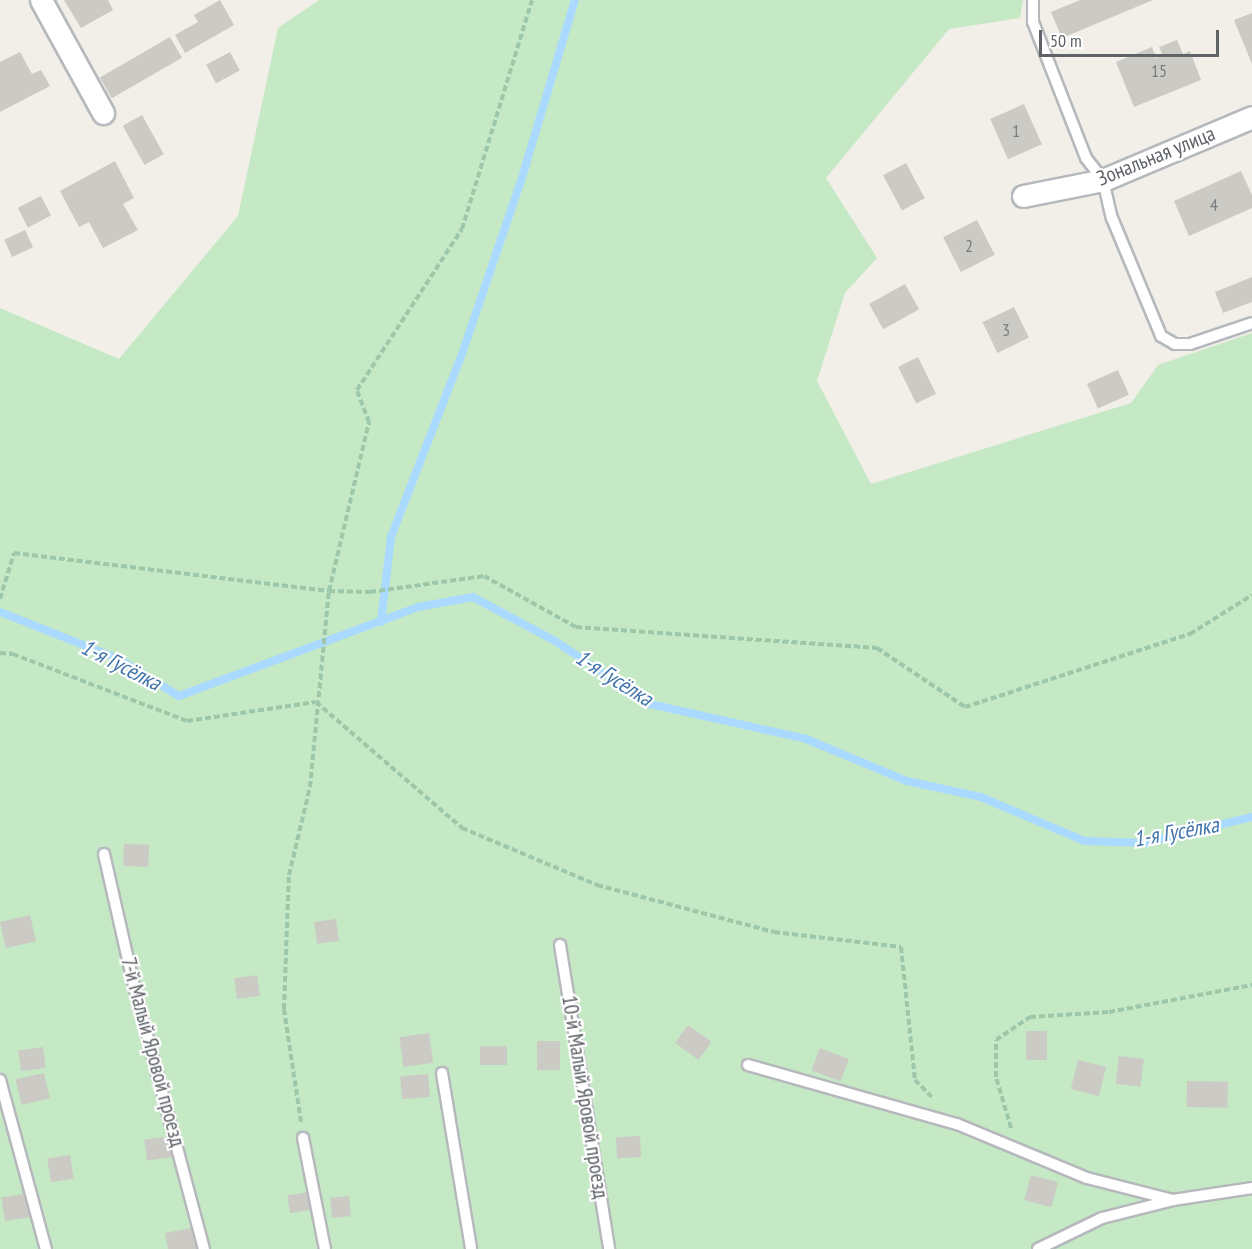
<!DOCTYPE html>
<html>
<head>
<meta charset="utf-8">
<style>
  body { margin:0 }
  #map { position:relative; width:1252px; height:1249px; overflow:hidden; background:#f1efe8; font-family:"PT Sans Narrow",sans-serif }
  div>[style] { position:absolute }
  .green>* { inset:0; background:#c5e8c5 }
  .stream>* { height:8px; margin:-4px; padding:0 4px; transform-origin:4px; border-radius:4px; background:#aadaff }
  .building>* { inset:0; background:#cccac5; transform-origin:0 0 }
  .path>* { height:4px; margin-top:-2px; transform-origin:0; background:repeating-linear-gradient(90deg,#9cc7a9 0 6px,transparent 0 9px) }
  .roads { filter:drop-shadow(2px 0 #b5b8bc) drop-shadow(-2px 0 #b5b8bc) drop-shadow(0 2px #b5b8bc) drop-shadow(0 -2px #b5b8bc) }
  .service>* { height:10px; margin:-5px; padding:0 5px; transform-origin:5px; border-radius:5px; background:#fff }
  .minor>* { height:21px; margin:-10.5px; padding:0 10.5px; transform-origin:10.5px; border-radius:10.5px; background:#fff }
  span { translate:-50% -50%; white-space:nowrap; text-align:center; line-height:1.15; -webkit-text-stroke:4.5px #fff; paint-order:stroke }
  .number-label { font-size:18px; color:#7a7d7f }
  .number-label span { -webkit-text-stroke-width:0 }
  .street-label { font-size:21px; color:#5f6368 }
  .water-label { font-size:22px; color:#4174aa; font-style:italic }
  .scale { position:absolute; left:1039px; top:30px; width:180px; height:27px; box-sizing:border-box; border:3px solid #5f6368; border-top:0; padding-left:8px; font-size:18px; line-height:21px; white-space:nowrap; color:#5f6368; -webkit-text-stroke:4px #fff; paint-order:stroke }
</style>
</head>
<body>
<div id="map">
  <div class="green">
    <i style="clip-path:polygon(319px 0,1023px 0,1020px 18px,949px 29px,826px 178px,877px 258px,845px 293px,817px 381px,871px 484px,1131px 403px,1158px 365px,1252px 333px,1252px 1249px,0 1249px,0 308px,119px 359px,238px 216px,278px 28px)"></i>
  </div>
  <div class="stream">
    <i style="left:0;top:612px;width:128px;rotate:21.6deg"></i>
    <i style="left:119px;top:659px;width:70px;rotate:31.7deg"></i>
    <i style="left:179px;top:696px;width:255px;rotate:-20.4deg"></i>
    <i style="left:418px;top:607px;width:56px;rotate:-10.3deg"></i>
    <i style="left:473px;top:597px;width:93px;rotate:28.2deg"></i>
    <i style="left:555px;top:641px;width:114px;rotate:33.6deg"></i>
    <i style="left:650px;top:704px;width:160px;rotate:12.6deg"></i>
    <i style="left:806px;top:739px;width:109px;rotate:22.6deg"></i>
    <i style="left:907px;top:781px;width:76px;rotate:12.2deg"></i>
    <i style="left:981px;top:797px;width:112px;rotate:23.1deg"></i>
    <i style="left:1084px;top:841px;width:62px;rotate:1.8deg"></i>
    <i style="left:1146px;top:843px;width:109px;rotate:-13.8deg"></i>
    <i style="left:381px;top:622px;width:86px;rotate:-83.3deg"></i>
    <i style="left:391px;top:537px;width:196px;rotate:-68.8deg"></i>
    <i style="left:462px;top:354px;width:183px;rotate:-71.2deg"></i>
    <i style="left:521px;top:181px;width:189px;rotate:-73.4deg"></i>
  </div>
  <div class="building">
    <i style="clip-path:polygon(64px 0,108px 0,113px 10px,81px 28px)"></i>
    <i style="clip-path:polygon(220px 0,234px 25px,185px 53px,175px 35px,198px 22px,194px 15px)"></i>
    <i style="clip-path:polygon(1080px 0,1153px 0,1062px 38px,1051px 12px)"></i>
    <i style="clip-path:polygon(1252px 13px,1252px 64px,1234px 20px)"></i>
    <i style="left:170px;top:37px;width:24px;height:81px;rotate:60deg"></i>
    <i style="clip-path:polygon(1177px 40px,1183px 54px,1190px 51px,1201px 80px,1134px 107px,1116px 62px,1152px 47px,1156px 58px,1163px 56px,1159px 47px)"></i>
    <i style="clip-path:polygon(20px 52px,32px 74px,41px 70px,50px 86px,0 112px,0 62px)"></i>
    <i style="left:230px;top:52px;width:21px;height:27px;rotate:62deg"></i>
    <i style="left:1024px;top:104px;width:44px;height:37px;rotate:66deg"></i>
    <i style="left:142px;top:115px;width:45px;height:22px;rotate:61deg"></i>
    <i style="clip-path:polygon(115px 161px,134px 198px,123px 204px,138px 230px,103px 248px,89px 222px,79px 227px,60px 191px)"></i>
    <i style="left:906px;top:163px;width:40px;height:26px;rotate:62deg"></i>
    <i style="clip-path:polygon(1241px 171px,1252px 195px,1252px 208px,1189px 236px,1174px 201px)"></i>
    <i style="left:41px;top:196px;width:22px;height:26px;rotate:63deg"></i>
    <i style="left:977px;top:220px;width:39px;height:38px;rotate:63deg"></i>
    <i style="left:25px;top:230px;width:19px;height:23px;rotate:65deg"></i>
    <i style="clip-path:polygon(1252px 277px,1252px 302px,1223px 313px,1215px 292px)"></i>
    <i style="left:905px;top:284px;width:29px;height:41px;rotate:61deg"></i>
    <i style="left:1014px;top:307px;width:34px;height:35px;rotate:64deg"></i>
    <i style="left:918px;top:357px;width:41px;height:22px;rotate:64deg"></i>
    <i style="left:1118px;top:370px;width:27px;height:34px;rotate:66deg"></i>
    <i style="left:124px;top:844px;width:25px;height:22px;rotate:2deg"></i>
    <i style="left:30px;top:915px;width:27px;height:31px;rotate:77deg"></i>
    <i style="left:336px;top:919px;width:22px;height:22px;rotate:82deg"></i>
    <i style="left:257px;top:975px;width:21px;height:23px;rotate:82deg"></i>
    <i style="left:688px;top:1025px;width:29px;height:22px;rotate:36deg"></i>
    <i style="left:1026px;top:1031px;width:21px;height:29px"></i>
    <i style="left:429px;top:1033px;width:30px;height:30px;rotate:82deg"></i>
    <i style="left:560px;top:1041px;width:29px;height:23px;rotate:90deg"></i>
    <i style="left:480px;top:1046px;width:27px;height:19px"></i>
    <i style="left:43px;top:1047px;width:21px;height:25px;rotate:82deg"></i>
    <i style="left:820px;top:1048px;width:31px;height:24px;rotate:21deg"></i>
    <i style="left:1119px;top:1056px;width:25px;height:28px;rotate:7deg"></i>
    <i style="left:1078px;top:1060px;width:29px;height:30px;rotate:14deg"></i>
    <i style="left:44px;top:1073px;width:26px;height:29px;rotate:77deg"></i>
    <i style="left:428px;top:1074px;width:23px;height:28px;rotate:85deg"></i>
    <i style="left:1187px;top:1081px;width:41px;height:26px;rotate:1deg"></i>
    <i style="left:171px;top:1136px;width:21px;height:27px;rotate:82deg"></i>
    <i style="left:640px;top:1136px;width:21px;height:24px;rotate:87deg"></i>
    <i style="left:70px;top:1155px;width:24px;height:23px;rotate:81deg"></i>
    <i style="left:1031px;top:1175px;width:28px;height:26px;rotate:15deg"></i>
    <i style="left:309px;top:1192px;width:18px;height:22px;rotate:81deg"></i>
    <i style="left:29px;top:1193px;width:24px;height:28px;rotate:81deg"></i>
    <i style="left:349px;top:1196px;width:20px;height:19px;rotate:84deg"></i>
    <i style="clip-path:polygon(196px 1227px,200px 1249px,168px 1249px,165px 1233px)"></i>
  </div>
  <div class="path">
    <i style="left:0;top:599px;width:48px;rotate:-73.1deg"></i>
    <i style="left:14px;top:553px;width:317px;rotate:6.9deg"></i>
    <i style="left:329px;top:591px;width:41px;rotate:1.4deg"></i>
    <i style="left:370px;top:592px;width:115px;rotate:-8deg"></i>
    <i style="left:484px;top:576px;width:105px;rotate:29deg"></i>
    <i style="left:576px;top:627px;width:302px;rotate:4deg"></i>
    <i style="left:877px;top:648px;width:106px;rotate:33.8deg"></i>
    <i style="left:965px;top:707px;width:237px;rotate:-18deg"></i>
    <i style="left:1190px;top:634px;width:73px;rotate:-32.2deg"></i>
    <i style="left:0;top:653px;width:13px;rotate:4deg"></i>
    <i style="left:13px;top:654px;width:186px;rotate:21.1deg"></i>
    <i style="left:187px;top:721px;width:130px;rotate:-8.4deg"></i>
    <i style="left:316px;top:702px;width:193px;rotate:40.8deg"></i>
    <i style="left:462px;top:828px;width:147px;rotate:22.9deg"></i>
    <i style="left:597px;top:885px;width:183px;rotate:14.9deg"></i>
    <i style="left:774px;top:932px;width:128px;rotate:6.7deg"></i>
    <i style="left:901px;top:947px;width:134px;rotate:84deg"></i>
    <i style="left:915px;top:1080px;width:27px;rotate:45deg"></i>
    <i style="left:301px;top:1122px;width:114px;rotate:-98.6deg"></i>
    <i style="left:284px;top:1009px;width:134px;rotate:-87.9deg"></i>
    <i style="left:289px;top:875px;width:90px;rotate:-76.6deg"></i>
    <i style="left:310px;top:787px;width:197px;rotate:-84.5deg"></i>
    <i style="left:329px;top:591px;width:174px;rotate:-76.7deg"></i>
    <i style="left:369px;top:422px;width:34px;rotate:-111deg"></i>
    <i style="left:357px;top:390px;width:192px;rotate:-56.9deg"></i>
    <i style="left:462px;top:229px;width:239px;rotate:-73deg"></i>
    <i style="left:1011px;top:1128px;width:53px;rotate:-106.4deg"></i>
    <i style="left:996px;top:1077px;width:37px;rotate:-90deg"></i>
    <i style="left:996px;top:1040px;width:41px;rotate:-34.1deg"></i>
    <i style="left:1030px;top:1017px;width:79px;rotate:-3.6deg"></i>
    <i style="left:1109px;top:1012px;width:146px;rotate:-10.7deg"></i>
  </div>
  <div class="roads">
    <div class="service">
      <i style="left:1033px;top:0;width:22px;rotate:90deg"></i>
      <i style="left:1033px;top:22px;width:146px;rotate:68.7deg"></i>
      <i style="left:1086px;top:158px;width:28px;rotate:52deg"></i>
      <i style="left:1103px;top:180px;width:39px;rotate:77deg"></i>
      <i style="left:1112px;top:218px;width:128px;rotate:67.4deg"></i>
      <i style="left:1161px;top:336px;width:16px;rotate:30deg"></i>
      <i style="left:1175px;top:344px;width:15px"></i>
      <i style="left:1190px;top:344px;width:65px;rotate:-18.7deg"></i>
      <i style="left:104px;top:854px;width:139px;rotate:77.2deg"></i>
      <i style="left:135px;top:990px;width:268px;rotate:75.1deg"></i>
      <i style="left:560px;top:945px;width:308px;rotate:80.8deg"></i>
      <i style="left:748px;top:1065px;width:217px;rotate:15.8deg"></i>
      <i style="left:957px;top:1124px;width:141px;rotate:22.6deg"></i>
      <i style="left:1087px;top:1178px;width:89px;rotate:14.3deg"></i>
      <i style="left:442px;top:1073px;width:178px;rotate:80.6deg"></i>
      <i style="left:0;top:1080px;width:175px;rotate:74.8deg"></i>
      <i style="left:303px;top:1138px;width:113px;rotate:78.8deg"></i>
      <i style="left:1038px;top:1249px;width:71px;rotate:-25.8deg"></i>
      <i style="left:1102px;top:1218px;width:73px;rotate:-14.2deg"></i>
      <i style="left:1173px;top:1200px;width:80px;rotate:-8.6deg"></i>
    </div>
    <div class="minor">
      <i style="left:41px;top:0;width:129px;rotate:61.2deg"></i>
      <i style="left:1023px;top:196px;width:82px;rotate:-11.3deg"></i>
      <i style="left:1103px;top:180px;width:162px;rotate:-22.9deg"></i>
    </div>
  </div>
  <div class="number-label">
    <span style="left:1159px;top:71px">15</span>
    <span style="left:1016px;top:131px">1</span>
    <span style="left:1214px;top:205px">4</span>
    <span style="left:969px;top:246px">2</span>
    <span style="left:1006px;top:330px">3</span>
  </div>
  <div class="street-label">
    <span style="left:1156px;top:156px;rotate:-22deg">Зональная улица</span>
    <span style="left:153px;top:1052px;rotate:75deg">7-й Малый Яровой проезд</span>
    <span style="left:585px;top:1097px;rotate:81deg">10-й Малый Яровой проезд</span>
  </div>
  <div class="water-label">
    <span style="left:121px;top:665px;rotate:27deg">1-я Гусёлка</span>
    <span style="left:614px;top:678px;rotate:32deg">1-я Гусёлка</span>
    <span style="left:1176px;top:832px;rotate:-10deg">1-я Гусёлка</span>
  </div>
  <div class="scale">50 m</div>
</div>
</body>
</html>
